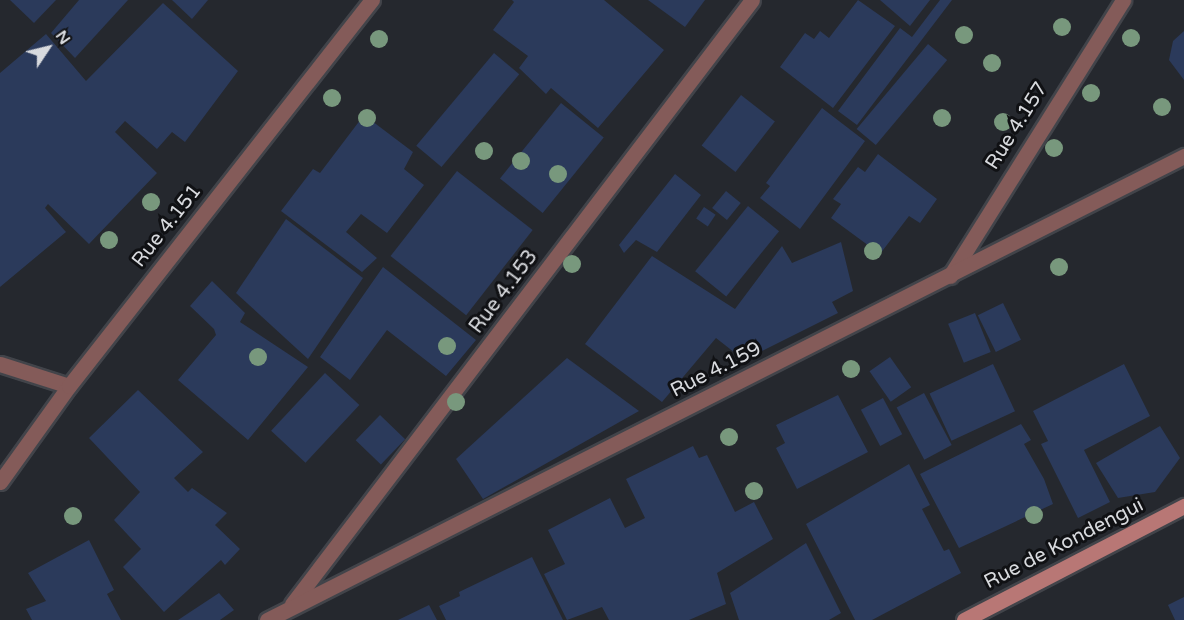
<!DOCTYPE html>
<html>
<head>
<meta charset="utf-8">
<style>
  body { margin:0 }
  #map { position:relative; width:1184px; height:620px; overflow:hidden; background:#25282e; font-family:"Varela Round",sans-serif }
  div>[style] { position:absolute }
  .building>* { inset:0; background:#2b3a5b; transform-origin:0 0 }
  .roads { filter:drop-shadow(2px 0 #42444a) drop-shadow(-2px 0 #42444a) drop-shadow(0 2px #42444a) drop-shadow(0 -2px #42444a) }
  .street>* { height:15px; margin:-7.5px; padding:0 7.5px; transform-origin:7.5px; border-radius:7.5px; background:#845b59 }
  .secondary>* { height:15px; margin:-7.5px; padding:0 7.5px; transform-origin:7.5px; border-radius:7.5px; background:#b87775 }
  .trees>* { width:18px; height:18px; margin:-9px; border-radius:50%; background:#78987d }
  span { translate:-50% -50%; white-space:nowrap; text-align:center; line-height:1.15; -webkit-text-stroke:6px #101114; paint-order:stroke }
  .street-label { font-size:20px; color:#d8dade }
  .north { position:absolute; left:18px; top:18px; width:60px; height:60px; -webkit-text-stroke:4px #101114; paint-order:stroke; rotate:55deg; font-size:16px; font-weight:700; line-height:24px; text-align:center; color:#d8dade }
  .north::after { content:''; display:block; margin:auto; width:21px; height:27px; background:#d8dade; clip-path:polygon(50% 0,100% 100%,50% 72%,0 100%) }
</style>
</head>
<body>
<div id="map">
  <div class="building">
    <i style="clip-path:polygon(10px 0,56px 0,34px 23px)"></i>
    <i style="clip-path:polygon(79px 0,128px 0,75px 58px,51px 33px)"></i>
    <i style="clip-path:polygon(172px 0,208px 0,192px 19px)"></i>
    <i style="clip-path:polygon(512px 0,604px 0,664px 50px,598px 128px,551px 88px,546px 94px,519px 68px,528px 56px,493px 30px,514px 2px)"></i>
    <i style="clip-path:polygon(648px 0,705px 0,685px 27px)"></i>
    <i style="clip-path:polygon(858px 0,895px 26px,833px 108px,780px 67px,805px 33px,814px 39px,820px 31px,829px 38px)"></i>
    <i style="clip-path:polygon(880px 0,930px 0,910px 26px)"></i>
    <i style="clip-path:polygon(940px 0,952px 0,857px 125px,838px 111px,900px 28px,912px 37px)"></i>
    <i style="clip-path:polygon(163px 3px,238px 71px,185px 142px,172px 132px,157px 149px,125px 121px,115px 132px,157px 173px,89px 244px,48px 204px,45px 208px,66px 232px,0 287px,0 73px,46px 34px,86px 81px)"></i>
    <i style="clip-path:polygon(1184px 31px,1184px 80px,1169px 60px,1173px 41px)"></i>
    <i style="left:928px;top:44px;width:25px;height:111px;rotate:40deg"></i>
    <i style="left:494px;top:53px;width:33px;height:121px;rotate:40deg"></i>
    <i style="left:741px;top:95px;width:43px;height:64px;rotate:38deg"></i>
    <i style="left:561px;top:103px;width:55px;height:97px;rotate:39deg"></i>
    <i style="clip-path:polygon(822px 108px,865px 141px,800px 229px,760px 198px,770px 186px,766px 183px)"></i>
    <i style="clip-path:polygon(364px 115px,413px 152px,404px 169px,424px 185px,387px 233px,361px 214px,346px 232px,377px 258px,362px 272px,281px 211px,313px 169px,320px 173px)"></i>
    <i style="clip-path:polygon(878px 154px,937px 199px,920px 223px,909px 216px,880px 254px,831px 218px,841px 204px,833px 199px,858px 167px,865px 172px)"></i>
    <i style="left:457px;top:171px;width:96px;height:108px;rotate:38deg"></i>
    <i style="clip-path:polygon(675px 174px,701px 195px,657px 252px,636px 240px,624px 253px,619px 245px)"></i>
    <i style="left:726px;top:191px;width:19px;height:22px;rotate:39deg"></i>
    <i style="left:748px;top:206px;width:40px;height:84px;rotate:39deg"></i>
    <i style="left:704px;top:207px;width:14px;height:14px;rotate:34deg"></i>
    <i style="clip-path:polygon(286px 219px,363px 278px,308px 359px,236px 293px)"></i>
    <i style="clip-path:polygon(841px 242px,853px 291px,832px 302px,838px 313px,744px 360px,716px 338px,662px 402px,585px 344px,652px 256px,735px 309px,782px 246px,792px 263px)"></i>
    <i style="clip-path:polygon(383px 267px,476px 340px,446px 376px,387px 330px,350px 380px,320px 357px)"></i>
    <i style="clip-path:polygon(212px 281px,245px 313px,240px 322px,308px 367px,248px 440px,178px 380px,216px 335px,214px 329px,190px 306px)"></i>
    <i style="left:1003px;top:303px;width:41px;height:28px;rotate:64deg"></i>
    <i style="left:975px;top:313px;width:42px;height:29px;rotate:68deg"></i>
    <i style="left:890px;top:357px;width:37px;height:25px;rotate:55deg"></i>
    <i style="clip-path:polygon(567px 358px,639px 411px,483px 499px,456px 459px)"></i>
    <i style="left:993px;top:364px;width:52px;height:70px;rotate:65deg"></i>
    <i style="clip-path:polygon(1124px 364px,1150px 416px,1084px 450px,1110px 502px,1078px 518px,1041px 444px,1048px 441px,1033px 411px)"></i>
    <i style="left:325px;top:373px;width:47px;height:79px;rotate:43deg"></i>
    <i style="clip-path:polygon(138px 390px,203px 452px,174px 478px,188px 492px,192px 488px,227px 513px,215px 525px,240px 549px,225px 565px,221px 560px,164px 612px,123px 567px,141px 549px,114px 520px,140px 492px,89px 438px)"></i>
    <i style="left:924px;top:393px;width:59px;height:31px;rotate:62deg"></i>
    <i style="clip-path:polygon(838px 395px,868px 452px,797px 489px,776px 448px,785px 443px,776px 425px)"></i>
    <i style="left:883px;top:398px;width:41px;height:25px;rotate:62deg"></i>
    <i style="left:380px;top:415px;width:35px;height:35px;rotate:44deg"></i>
    <i style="clip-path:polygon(1021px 424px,1031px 440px,1024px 444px,1044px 479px,1053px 504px,959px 548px,920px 474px)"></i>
    <i style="clip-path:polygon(1160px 426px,1180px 458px,1155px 492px,1118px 498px,1096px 463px)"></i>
    <i style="clip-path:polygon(693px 446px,699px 458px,707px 455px,735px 512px,754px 502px,773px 539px,717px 573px,726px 604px,689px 620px,609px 620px,602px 607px,567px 620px,544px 574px,565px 564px,548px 530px,610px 498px,625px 528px,645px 518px,626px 479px)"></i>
    <i style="clip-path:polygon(909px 464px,930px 505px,922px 509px,944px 551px,949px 549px,961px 573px,872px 620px,855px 620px,806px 524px)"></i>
    <i style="clip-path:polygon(89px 540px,114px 590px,107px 594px,121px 620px,32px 620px,26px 609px,46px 601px,28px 573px)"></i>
    <i style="clip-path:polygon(806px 543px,841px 613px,829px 620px,739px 620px,730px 593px)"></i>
    <i style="clip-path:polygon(532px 557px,563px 620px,446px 620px,439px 606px,460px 596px,459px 592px)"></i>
    <i style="clip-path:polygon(219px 593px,234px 610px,220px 620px,178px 620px)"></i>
    <i style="clip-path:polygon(1184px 597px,1184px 620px,1175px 620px,1168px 605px)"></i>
    <i style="clip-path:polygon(429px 605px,437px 620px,398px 620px)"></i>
  </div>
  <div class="roads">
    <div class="street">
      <i style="left:950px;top:276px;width:326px;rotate:-57.9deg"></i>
      <i style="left:0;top:364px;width:72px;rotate:17.7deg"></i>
      <i style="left:0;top:482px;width:118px;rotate:-54.3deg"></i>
      <i style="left:69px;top:386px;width:491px;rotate:-51.9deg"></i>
      <i style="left:292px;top:604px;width:759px;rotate:-52.71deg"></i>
      <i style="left:267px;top:620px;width:1028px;rotate:-26.84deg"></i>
    </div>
    <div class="secondary">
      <i style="left:964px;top:620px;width:248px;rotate:-27.4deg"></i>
    </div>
  </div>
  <div class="trees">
    <i style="left:1062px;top:27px"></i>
    <i style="left:964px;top:35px"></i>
    <i style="left:1131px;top:38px"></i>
    <i style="left:379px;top:39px"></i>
    <i style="left:992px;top:63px"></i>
    <i style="left:1091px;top:93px"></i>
    <i style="left:332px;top:98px"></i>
    <i style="left:1162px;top:107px"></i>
    <i style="left:367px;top:118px"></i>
    <i style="left:942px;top:118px"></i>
    <i style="left:1003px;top:122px"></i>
    <i style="left:1054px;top:148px"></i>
    <i style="left:484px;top:151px"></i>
    <i style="left:521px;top:161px"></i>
    <i style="left:558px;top:174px"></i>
    <i style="left:151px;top:202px"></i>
    <i style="left:109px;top:240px"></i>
    <i style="left:873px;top:251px"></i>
    <i style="left:572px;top:264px"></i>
    <i style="left:1059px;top:267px"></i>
    <i style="left:447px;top:346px"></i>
    <i style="left:258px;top:357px"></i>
    <i style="left:851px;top:369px"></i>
    <i style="left:456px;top:402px"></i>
    <i style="left:729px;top:437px"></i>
    <i style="left:754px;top:491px"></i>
    <i style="left:1034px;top:515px"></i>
    <i style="left:73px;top:516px"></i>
  </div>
  <div class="street-label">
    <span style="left:1017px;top:126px;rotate:-58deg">Rue 4.157</span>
    <span style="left:167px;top:226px;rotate:-52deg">Rue 4.151</span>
    <span style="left:504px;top:292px;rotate:-53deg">Rue 4.153</span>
    <span style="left:716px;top:370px;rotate:-27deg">Rue 4.159</span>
    <span style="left:1064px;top:544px;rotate:-27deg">Rue de Kondengui</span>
  </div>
  <div class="north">N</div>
</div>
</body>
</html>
